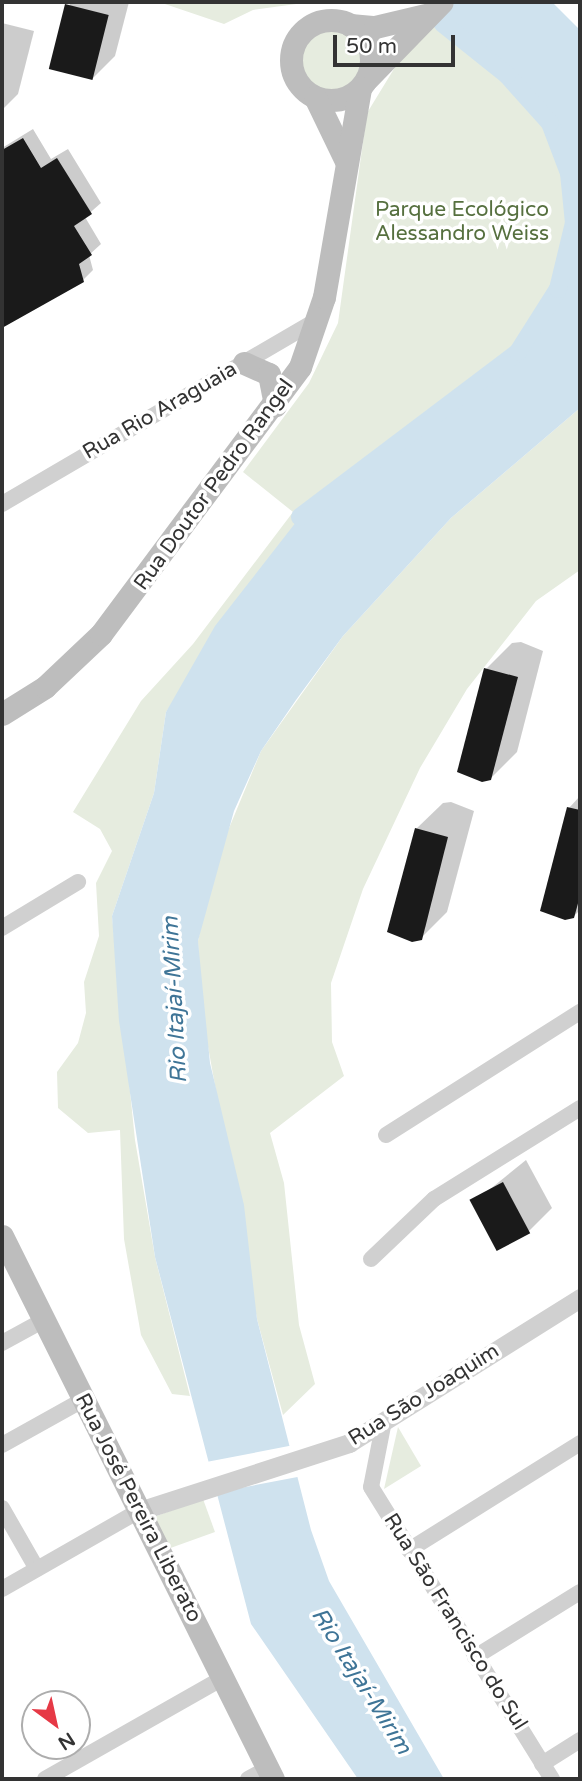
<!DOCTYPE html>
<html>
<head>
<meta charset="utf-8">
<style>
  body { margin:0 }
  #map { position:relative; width:582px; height:1781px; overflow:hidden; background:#fff; font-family:"Varela Round",sans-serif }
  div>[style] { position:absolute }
  .green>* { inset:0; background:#e6ecdf; transform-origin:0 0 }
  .round { border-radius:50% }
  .water>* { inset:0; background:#cfe2ee }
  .pier>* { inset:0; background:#fff; transform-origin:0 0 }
  .shadow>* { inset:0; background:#0003 }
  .canal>* { height:18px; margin:-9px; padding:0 9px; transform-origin:9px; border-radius:9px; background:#cfe2ee }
  .building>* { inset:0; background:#1a1a1a; transform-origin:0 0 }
  .minor>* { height:16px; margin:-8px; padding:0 8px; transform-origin:8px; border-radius:8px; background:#d0d0d0 }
  .tertiary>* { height:19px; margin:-9.5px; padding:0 9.5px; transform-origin:9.5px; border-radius:9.5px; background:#d0d0d0 }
  .secondary>* { height:23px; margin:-11.5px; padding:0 11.5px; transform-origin:11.5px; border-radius:11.5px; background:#bdbdbd }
  .secondary>.ring { margin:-11.5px; padding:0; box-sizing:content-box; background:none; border:23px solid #bdbdbd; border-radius:50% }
  span { translate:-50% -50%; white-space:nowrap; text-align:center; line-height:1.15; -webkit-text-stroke:7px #fff; paint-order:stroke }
  .park-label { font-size:21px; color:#56703f }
  .street-label { font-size:21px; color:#333 }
  .water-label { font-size:23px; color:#3f7597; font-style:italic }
  .frame { position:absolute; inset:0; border:4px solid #333; pointer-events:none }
  .north { position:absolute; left:21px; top:1690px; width:70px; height:70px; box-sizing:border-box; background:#fff; border:2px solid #adadad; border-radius:50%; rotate:147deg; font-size:19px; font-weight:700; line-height:28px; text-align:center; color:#333 }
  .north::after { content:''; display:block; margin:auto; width:24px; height:32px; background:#e63946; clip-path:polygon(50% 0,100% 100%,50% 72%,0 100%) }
  .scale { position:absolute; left:333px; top:35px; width:122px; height:32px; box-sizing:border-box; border:4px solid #333; border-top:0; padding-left:9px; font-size:21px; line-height:24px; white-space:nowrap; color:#333; -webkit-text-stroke:5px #fff; paint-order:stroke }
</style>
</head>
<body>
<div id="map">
  <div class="green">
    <i style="clip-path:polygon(159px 2px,311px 2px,253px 10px,224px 24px)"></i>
    <i style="clip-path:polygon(439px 18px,507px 75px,550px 123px,569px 173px,574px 223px,558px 289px,518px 352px,300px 517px,166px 712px,154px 793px,112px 916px,135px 1140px,155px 1257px,190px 1396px,172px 1394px,141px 1335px,124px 1239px,120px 1130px,88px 1133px,58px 1108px,57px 1072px,78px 1043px,86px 1013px,84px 982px,99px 936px,96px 883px,112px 851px,100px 829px,73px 812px,141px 701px,193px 644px,293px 512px,243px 472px,309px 383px,338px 323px,367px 113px,408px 46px)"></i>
    <i class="round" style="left:298px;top:28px;width:64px;height:64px"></i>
    <i style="clip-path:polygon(580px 408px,580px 570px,536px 601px,467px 689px,420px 768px,363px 889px,331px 983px,332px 1042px,344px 1076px,270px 1133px,284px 1183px,299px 1325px,315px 1384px,283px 1415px,257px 1319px,200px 1002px,198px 941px,215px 862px,261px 751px,343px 636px,451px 518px)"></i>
    <i style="clip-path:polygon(398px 1427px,421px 1466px,384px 1489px)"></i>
    <i style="left:203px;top:1499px;width:35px;height:51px;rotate:70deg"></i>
  </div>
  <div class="water">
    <i style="clip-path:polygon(423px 2px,552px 2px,580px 30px,580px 408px,451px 518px,343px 636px,296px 700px,261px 751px,234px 811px,198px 941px,210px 1063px,244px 1205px,257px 1319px,311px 1530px,329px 1581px,444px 1779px,358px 1779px,251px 1624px,155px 1257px,119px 1021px,112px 916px,154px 793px,166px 712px,215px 626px,300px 517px,518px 352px,558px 289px,574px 223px,568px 173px,550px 123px,507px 75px)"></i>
  </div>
  <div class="pier">
    <i style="left:294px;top:1445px;width:32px;height:88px;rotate:79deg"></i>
  </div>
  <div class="shadow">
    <i style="clip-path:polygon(69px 2px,129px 2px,115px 56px,92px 79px)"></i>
    <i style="clip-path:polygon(2px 23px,34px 31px,18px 94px,2px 110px)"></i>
    <i style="clip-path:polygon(33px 129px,51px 159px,68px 149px,101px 203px,85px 217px,101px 244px,89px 255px,93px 270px,83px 280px,2px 327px,2px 148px)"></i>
    <i style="clip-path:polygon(521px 642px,543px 651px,517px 752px,491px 778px,486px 669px,512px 643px)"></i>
    <i style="clip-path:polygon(580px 796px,580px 910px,574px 916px,569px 808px)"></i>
    <i style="clip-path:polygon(451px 802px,474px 811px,447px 912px,421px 938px,416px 829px,443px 803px)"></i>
    <i style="clip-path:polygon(526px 1160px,552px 1208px,529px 1231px,474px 1202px)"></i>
  </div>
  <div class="canal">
    <i style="left:300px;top:517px;width:273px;rotate:-37.1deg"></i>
    <i style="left:518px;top:352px;width:75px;rotate:-57.6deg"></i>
    <i style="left:558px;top:289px;width:68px;rotate:-76.4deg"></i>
    <i style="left:574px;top:223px;width:50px;rotate:-95.7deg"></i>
    <i style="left:569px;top:173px;width:53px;rotate:-110.8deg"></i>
    <i style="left:550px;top:123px;width:64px;rotate:-131.9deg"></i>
    <i style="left:507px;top:75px;width:83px;rotate:-141.3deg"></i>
  </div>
  <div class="building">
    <i style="left:65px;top:4px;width:45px;height:67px;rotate:14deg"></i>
    <i style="clip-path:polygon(23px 138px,41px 168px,57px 158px,92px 214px,74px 226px,92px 255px,79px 264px,84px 282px,2px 328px,2px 150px)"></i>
    <i style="clip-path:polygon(484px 668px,518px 677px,491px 780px,482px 782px,457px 772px)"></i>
    <i style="clip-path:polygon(567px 807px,580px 810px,580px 896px,574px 918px,565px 920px,540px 911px)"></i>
    <i style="clip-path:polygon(415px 828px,448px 837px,422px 940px,412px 942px,387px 932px)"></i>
    <i style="left:503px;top:1182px;width:58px;height:38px;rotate:62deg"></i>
  </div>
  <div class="minor">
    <i style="left:2px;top:504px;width:367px;rotate:-30.3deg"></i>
    <i style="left:2px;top:928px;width:89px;rotate:-31.2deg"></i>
    <i style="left:386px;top:1135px;width:230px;rotate:-32.4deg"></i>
    <i style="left:371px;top:1259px;width:87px;rotate:-43.6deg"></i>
    <i style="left:434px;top:1199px;width:172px;rotate:-31.9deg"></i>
    <i style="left:2px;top:1343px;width:48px;rotate:-28.7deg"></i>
    <i style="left:384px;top:1421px;width:67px;rotate:101.1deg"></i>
    <i style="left:371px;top:1487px;width:344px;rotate:58.2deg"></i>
    <i style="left:2px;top:1445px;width:93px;rotate:-29.1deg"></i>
    <i style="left:2px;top:1508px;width:70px;rotate:60.2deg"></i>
    <i style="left:409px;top:1550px;width:202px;rotate:-32deg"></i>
    <i style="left:2px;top:1589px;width:158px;rotate:-29.7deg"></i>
    <i style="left:475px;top:1657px;width:123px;rotate:-31.8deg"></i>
    <i style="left:542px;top:1764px;width:45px;rotate:-32.3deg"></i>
    <i style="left:45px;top:1779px;width:205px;rotate:-29.6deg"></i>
    <i style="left:248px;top:1779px;width:23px;rotate:-29deg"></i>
  </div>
  <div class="tertiary">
    <i style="left:139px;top:1511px;width:221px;rotate:-17.9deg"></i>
    <i style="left:349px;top:1443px;width:273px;rotate:-32.1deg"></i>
  </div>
  <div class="secondary">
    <i class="ring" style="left:291px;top:20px;width:57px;height:57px"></i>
    <i style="left:350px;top:25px;width:25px;rotate:5deg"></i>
    <i style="left:375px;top:27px;width:51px;rotate:-13.5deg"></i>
    <i style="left:367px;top:79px;width:107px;rotate:-45.8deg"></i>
    <i style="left:315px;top:97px;width:71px;rotate:64.2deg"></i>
    <i style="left:244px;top:363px;width:27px;rotate:24deg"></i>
    <i style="left:269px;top:374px;width:32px;rotate:79deg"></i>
    <i style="left:2px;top:714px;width:51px;rotate:-32.1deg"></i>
    <i style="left:45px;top:687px;width:77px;rotate:-43.4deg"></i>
    <i style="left:101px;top:634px;width:333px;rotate:-53.3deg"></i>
    <i style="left:300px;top:367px;width:74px;rotate:-71.1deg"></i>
    <i style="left:324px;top:297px;width:212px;rotate:-80.2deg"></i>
    <i style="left:2px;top:1236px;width:607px;rotate:63.48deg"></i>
  </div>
  <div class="park-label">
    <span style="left:462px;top:222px">Parque Ecológico<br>Alessandro Weiss</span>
  </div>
  <div class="street-label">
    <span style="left:160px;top:411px;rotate:-30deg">Rua Rio Araguaia</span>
    <span style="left:214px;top:485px;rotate:-54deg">Rua Doutor Pedro Rangel</span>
    <span style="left:424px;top:1395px;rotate:-32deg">Rua São Joaquim</span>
    <span style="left:138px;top:1508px;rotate:63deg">Rua José Pereira Liberato</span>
    <span style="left:455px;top:1622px;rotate:58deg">Rua São Francisco do Sul</span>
  </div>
  <div class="water-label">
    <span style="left:175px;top:1000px;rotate:-93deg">Rio Itajaí-Mirim</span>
    <span style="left:361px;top:1681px;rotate:58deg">Rio Itajaí-Mirim</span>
  </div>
  <div class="frame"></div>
  <div class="north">N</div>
  <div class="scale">50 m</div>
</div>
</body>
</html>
